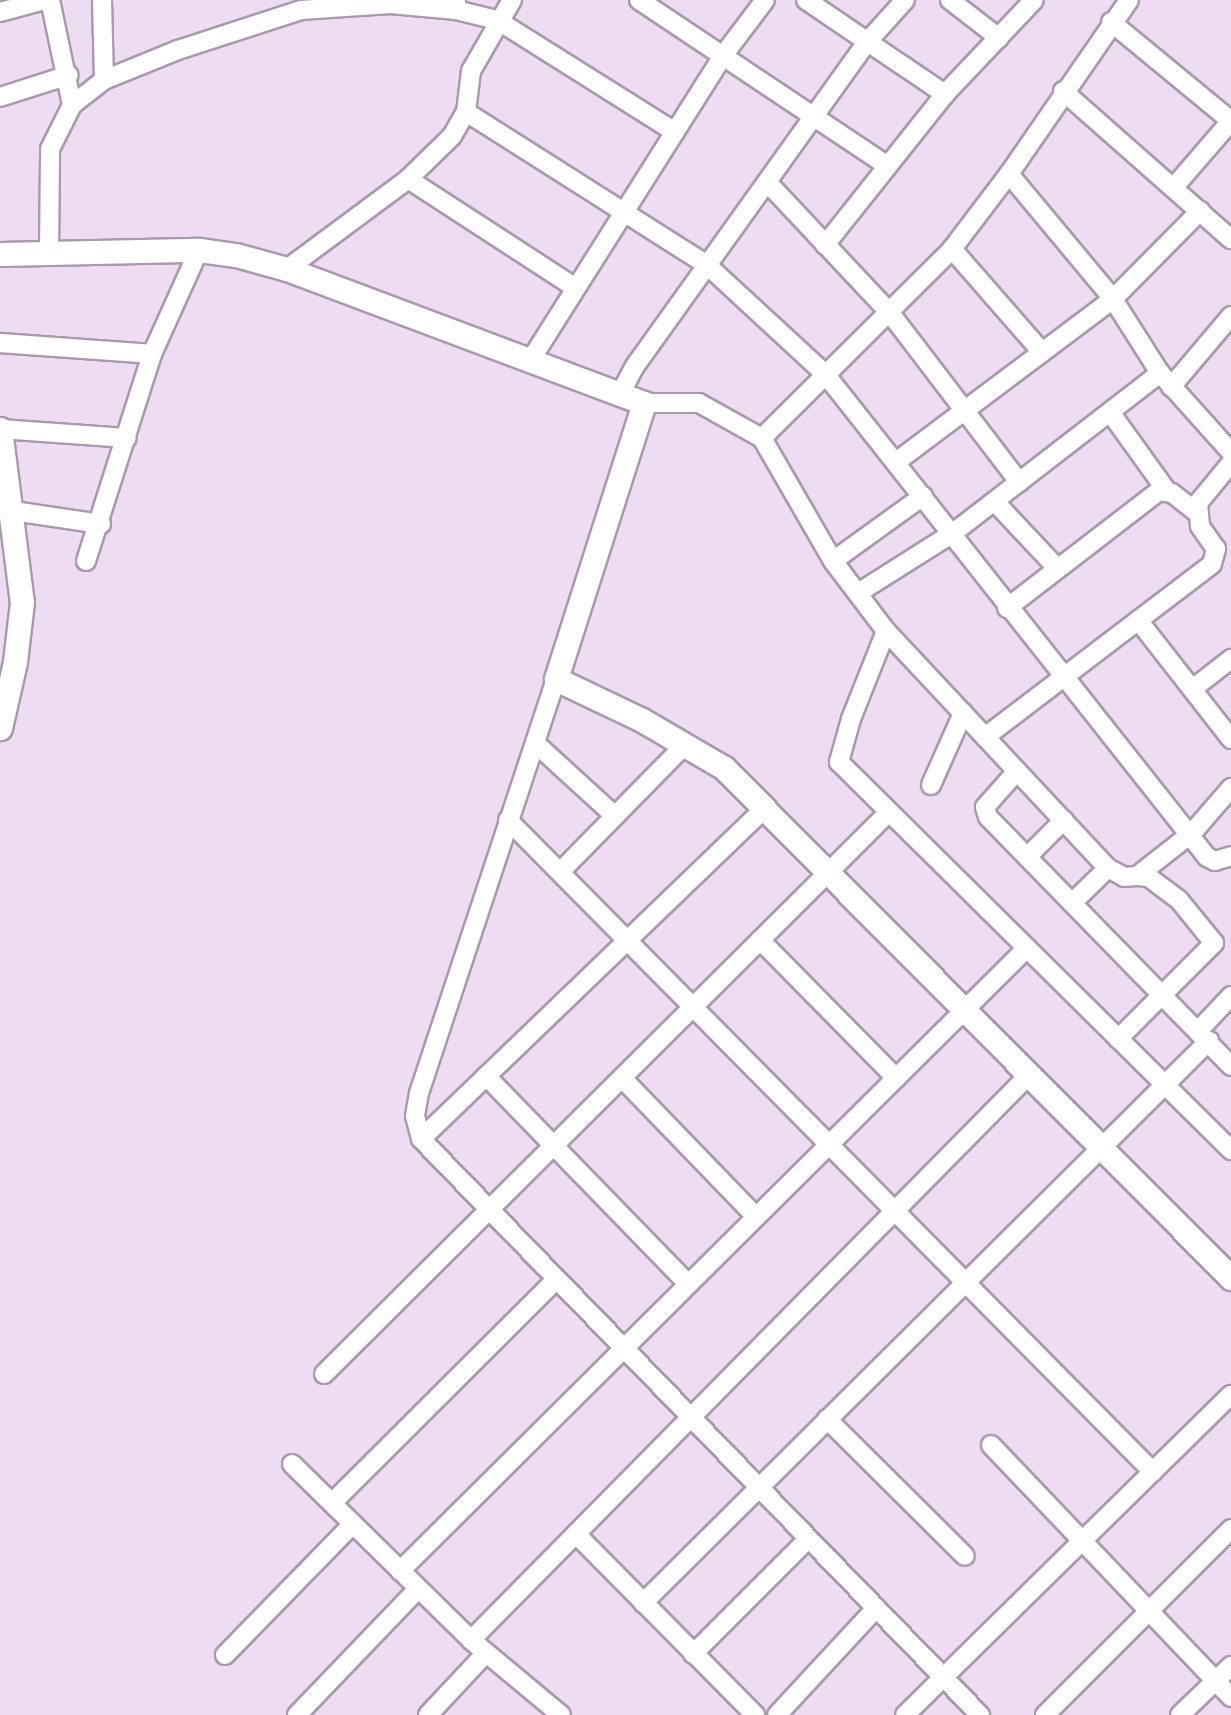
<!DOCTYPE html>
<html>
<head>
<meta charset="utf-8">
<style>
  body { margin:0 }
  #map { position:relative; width:1231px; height:1715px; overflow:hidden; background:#eedcf2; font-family:Lora,serif }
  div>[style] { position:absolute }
  .roads { filter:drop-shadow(2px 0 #aa99ad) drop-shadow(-2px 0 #aa99ad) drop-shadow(0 2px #aa99ad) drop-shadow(0 -2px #aa99ad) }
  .minor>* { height:18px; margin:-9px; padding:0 9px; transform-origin:9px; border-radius:9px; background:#fff }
  .tertiary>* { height:23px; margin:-11.5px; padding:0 11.5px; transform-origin:11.5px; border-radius:11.5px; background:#fff }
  span { translate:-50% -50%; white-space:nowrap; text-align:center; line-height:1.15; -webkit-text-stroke:7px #fff; paint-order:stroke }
</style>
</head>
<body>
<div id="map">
  <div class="roads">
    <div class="minor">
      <i style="left:102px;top:0;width:80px;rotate:88.6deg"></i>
      <i style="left:456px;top:0;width:10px;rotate:90deg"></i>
      <i style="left:456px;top:10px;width:42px;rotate:13.7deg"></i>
      <i style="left:497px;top:20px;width:210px;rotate:32.2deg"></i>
      <i style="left:639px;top:0;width:299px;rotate:33.7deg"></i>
      <i style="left:806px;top:0;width:168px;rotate:34.1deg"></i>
      <i style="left:950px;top:0;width:62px;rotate:37.8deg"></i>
      <i style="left:0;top:12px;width:47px;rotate:-14.9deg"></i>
      <i style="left:1111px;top:22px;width:156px;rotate:39.5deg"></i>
      <i style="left:1231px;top:121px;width:87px;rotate:130.8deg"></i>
      <i style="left:1063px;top:91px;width:224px;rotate:41.4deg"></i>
      <i style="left:0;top:97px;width:72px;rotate:-17.7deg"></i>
      <i style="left:72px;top:105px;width:41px;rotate:-38deg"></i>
      <i style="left:104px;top:80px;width:80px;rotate:-22.1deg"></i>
      <i style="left:178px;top:50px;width:129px;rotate:-18deg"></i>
      <i style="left:301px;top:10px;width:90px;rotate:-3.8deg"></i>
      <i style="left:391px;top:4px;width:65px;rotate:5.3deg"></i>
      <i style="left:466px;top:112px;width:285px;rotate:32.4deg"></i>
      <i style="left:707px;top:265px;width:162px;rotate:42.7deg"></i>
      <i style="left:826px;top:375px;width:614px;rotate:51.68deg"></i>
      <i style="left:1207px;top:857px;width:9px;rotate:27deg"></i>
      <i style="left:1215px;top:861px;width:17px;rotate:-17deg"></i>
      <i style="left:1009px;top:174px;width:163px;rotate:50.2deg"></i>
      <i style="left:1113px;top:299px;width:88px;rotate:57.6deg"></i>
      <i style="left:1160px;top:373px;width:106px;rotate:48.1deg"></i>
      <i style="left:408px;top:179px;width:200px;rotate:33deg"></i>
      <i style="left:767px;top:182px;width:180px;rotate:46.8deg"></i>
      <i style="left:890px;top:313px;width:213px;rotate:52.6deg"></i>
      <i style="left:825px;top:245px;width:193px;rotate:-51.5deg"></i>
      <i style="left:945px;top:94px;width:129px;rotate:-46.6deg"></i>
      <i style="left:952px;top:249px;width:137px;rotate:48.9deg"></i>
      <i style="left:49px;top:253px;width:104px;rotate:-89.4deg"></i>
      <i style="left:50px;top:149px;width:49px;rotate:-63.4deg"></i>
      <i style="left:72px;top:105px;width:107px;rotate:-101.8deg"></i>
      <i style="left:287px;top:269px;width:151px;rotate:-36.6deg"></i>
      <i style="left:408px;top:179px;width:62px;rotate:-44.3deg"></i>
      <i style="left:452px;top:136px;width:28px;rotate:-60deg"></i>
      <i style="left:466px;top:112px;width:41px;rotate:-83deg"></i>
      <i style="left:471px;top:71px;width:82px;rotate:-60deg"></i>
      <i style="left:0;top:343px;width:152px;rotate:4.1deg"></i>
      <i style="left:530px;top:361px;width:360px;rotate:-57.7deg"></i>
      <i style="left:722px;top:57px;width:71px;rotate:-53deg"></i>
      <i style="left:1171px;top:387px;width:93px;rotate:-49.8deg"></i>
      <i style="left:620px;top:394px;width:32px;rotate:-62deg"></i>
      <i style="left:635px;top:366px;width:400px;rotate:-54.4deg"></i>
      <i style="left:868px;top:41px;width:55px;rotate:-47.9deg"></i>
      <i style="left:644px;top:403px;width:55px"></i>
      <i style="left:699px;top:403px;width:72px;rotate:29.1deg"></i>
      <i style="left:762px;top:438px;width:142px;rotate:60deg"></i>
      <i style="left:833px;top:561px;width:88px;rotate:52.9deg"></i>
      <i style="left:886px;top:631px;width:325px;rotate:46.9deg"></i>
      <i style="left:1108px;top:868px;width:18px;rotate:29deg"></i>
      <i style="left:1124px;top:877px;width:13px;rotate:-4deg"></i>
      <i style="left:1137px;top:876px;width:70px;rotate:-38deg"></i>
      <i style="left:1192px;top:833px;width:60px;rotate:-49.1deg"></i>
      <i style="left:1110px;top:412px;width:96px;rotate:54.3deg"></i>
      <i style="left:0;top:429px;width:127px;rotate:4.1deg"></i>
      <i style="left:762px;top:438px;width:268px;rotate:-44.8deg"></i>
      <i style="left:952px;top:249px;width:94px;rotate:-52.8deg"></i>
      <i style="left:1009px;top:174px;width:211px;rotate:-55.4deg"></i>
      <i style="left:896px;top:462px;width:271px;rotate:-36.9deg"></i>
      <i style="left:1113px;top:299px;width:124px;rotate:-45.3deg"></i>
      <i style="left:995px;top:502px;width:91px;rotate:46.8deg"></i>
      <i style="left:13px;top:511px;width:89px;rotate:8.4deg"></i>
      <i style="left:86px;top:561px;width:217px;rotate:-72.3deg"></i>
      <i style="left:152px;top:354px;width:114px;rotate:-65.7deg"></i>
      <i style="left:833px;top:561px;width:111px;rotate:-35.8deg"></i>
      <i style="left:858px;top:593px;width:112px;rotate:-32.3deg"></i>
      <i style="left:953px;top:533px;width:262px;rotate:-37.7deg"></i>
      <i style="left:1007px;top:608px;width:192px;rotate:-37.6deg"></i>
      <i style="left:1159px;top:491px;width:13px;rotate:9deg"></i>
      <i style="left:1172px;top:493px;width:31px;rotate:38deg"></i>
      <i style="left:1138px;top:620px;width:151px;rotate:52deg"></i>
      <i style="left:886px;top:631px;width:95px;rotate:111.7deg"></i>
      <i style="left:851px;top:719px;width:45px;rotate:105.6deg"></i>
      <i style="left:839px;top:762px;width:552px;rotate:44.71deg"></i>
      <i style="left:556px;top:679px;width:436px;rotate:108.3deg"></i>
      <i style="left:419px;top:1093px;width:23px;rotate:100deg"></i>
      <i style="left:415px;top:1116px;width:24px;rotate:75deg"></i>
      <i style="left:421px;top:1139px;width:803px;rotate:45.86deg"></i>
      <i style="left:1195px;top:687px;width:46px;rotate:-37.9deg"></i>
      <i style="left:985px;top:737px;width:285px;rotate:-37.3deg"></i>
      <i style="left:1212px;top:564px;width:16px;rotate:-75deg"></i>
      <i style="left:1216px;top:549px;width:28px;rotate:-125deg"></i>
      <i style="left:1200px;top:526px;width:23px;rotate:-95deg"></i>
      <i style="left:1198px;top:503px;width:52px;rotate:-50.5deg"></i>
      <i style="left:535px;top:743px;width:108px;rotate:42.4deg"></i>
      <i style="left:1017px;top:771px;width:48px;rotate:131.6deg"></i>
      <i style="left:985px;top:807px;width:10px;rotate:73deg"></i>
      <i style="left:988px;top:817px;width:348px;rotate:45.7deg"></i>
      <i style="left:931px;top:785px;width:79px;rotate:-66deg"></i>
      <i style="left:508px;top:820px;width:917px;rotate:45.31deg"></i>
      <i style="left:1027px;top:857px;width:52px;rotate:-45deg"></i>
      <i style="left:560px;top:872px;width:178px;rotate:-45.5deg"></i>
      <i style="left:1072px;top:903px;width:50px;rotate:-44.2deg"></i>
      <i style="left:760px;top:940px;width:194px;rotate:45.4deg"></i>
      <i style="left:1198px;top:1031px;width:48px;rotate:-46.7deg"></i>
      <i style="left:1118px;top:1039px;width:136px;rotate:-45deg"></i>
      <i style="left:1214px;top:943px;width:55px;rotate:-129.1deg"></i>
      <i style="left:1179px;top:900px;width:38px;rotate:-143deg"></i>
      <i style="left:1149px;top:877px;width:12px;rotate:-175deg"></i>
      <i style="left:486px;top:1076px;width:290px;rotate:45.8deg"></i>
      <i style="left:622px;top:1078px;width:193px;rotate:46deg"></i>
      <i style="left:421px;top:1139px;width:476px;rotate:-43.9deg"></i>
      <i style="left:324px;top:1374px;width:797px;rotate:-44.85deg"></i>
      <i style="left:827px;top:1419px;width:194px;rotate:44.8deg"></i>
      <i style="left:991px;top:1445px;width:348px;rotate:46.4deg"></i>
      <i style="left:292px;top:1464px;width:251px;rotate:44.5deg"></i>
      <i style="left:471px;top:1640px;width:117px;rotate:39.8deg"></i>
      <i style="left:332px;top:1503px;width:317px;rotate:-44.9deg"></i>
      <i style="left:576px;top:1534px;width:255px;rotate:45.3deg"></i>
      <i style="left:400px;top:1571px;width:884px;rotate:-44.82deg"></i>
      <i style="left:643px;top:1603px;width:798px;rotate:-44.8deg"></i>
      <i style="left:471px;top:1640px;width:794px;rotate:-45.36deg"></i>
      <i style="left:693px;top:1654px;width:163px;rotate:-45deg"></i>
      <i style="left:225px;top:1655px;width:183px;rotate:-45.7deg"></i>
      <i style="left:297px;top:1715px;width:175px;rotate:-46.2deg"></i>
      <i style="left:428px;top:1715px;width:85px;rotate:-46.9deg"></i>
      <i style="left:777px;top:1715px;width:146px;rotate:-47.2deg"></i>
      <i style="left:905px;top:1715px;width:457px;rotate:-44.5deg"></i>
      <i style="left:1045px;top:1715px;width:263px;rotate:-45deg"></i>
      <i style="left:1180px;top:1715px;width:71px;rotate:-43.9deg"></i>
    </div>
    <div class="tertiary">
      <i style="left:0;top:254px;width:199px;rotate:-1.2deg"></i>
      <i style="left:199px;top:250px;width:37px;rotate:8deg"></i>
      <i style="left:236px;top:255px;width:53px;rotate:15.4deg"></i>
      <i style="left:287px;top:269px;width:381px;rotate:20.6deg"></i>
      <i style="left:644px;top:403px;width:290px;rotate:107.7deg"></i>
      <i style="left:556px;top:679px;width:95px;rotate:25.5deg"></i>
      <i style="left:642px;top:720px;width:95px;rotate:30.3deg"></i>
      <i style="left:724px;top:768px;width:719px;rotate:45.17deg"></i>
      <i style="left:0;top:429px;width:174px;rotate:82.8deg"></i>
      <i style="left:22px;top:602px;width:60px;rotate:96.7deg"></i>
      <i style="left:15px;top:662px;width:68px;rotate:102.8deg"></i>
    </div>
  </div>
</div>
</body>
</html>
